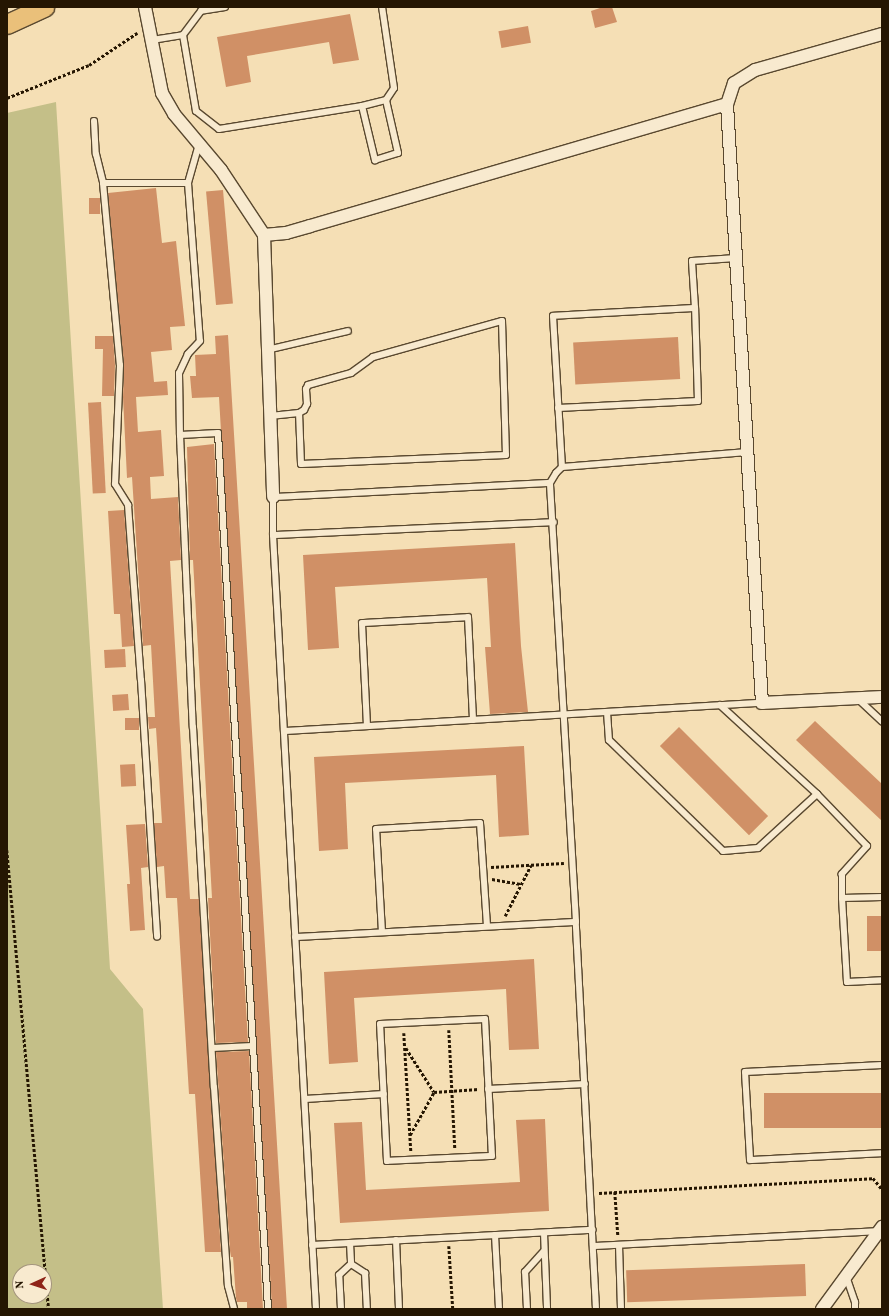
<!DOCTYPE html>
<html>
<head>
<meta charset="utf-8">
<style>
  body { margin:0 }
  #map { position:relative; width:889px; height:1316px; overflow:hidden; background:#f5dfb5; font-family:Vollkorn,serif }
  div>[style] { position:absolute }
  .green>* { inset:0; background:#c4bf88 }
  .building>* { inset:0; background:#d09066; transform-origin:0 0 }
  .path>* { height:2.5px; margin-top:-1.25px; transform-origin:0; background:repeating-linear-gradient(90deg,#251602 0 3px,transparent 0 5px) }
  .roads { filter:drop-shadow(1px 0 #59482f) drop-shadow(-1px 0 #59482f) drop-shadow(0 1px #59482f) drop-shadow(0 -1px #59482f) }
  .lane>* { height:6px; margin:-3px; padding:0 3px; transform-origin:3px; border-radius:3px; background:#f8eacf }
  .street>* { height:12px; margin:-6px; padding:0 6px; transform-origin:6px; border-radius:6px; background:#f8eacf }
  .primary>* { height:19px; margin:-9.5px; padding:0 9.5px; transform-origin:9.5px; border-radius:9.5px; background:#eac07a }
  span { translate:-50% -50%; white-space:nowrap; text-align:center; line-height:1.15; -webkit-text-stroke:3px #f8eacf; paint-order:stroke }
  .frame { position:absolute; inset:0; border:8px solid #251602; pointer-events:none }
  .north { position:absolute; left:12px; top:1264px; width:40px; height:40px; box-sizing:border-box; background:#f8eacf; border:1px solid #a4957d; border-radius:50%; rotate:267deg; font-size:11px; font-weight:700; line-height:16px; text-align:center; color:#251602 }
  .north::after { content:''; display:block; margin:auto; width:14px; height:18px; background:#8f2418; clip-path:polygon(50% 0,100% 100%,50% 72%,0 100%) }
</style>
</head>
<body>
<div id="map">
  <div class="green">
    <i style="clip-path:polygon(evenodd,56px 102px,110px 969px,143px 1009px,163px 1309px,7px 1309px,7px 113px,56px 102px,20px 1272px,44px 1272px,44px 1296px,20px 1296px,20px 1272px)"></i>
  </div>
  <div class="building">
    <i style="clip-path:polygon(603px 7px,612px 7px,617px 22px,595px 28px,591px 11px)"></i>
    <i style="clip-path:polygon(350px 14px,359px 60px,333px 64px,329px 42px,247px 56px,251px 82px,226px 87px,217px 37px)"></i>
    <i style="left:528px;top:26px;width:17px;height:30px;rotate:80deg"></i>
    <i style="clip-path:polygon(156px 188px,162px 243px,176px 241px,185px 326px,170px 327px,172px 350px,151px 352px,154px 382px,167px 381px,168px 395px,136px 397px,138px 432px,161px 430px,164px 476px,150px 477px,151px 499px,178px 497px,181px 560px,170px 561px,190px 899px,199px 899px,221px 1252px,205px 1252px,195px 1094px,189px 1094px,177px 898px,166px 898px,164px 866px,157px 867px,154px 823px,162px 823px,156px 728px,149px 729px,148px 717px,155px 717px,151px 645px,143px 646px,132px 477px,127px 478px,123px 397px,124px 365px,108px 193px)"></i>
    <i style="left:223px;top:190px;width:114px;height:17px;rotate:85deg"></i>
    <i style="left:89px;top:198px;width:11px;height:16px"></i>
    <i style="clip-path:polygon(228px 335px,287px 1309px,272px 1309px,219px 397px,192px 398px,190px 376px,196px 376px,195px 355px,216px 354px,215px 336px)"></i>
    <i style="clip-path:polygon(95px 336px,113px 336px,115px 365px,114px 396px,102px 396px,103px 349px,95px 349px)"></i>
    <i style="left:678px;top:337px;width:42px;height:105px;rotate:87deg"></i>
    <i style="left:101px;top:402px;width:91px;height:13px;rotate:87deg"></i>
    <i style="clip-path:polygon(214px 444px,248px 1042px,216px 1043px,208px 898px,212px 898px,193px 560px,190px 560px,187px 447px)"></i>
    <i style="clip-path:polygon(124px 510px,134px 646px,122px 647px,120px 614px,114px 614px,108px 511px)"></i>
    <i style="clip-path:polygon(515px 543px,521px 646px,528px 712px,490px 714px,485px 647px,491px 647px,487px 578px,335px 587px,339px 648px,308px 650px,303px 555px)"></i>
    <i style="left:125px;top:649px;width:18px;height:21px;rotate:87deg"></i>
    <i style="left:128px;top:694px;width:16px;height:16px;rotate:86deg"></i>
    <i style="left:125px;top:718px;width:14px;height:12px"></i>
    <i style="clip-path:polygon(815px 721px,882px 784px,882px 821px,796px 740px)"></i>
    <i style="left:679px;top:727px;width:126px;height:27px;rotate:45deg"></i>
    <i style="clip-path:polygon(524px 746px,529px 835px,499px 837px,496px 775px,345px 783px,348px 849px,319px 851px,314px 757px)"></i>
    <i style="left:135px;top:764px;width:22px;height:15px;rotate:87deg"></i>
    <i style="clip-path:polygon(145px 824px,148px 867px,141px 868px,145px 930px,130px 931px,127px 884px,130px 884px,126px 825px)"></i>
    <i style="left:867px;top:916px;width:15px;height:35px"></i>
    <i style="clip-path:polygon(534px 959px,539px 1049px,509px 1050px,506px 989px,354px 998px,358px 1062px,329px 1064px,324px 972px)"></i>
    <i style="clip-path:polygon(249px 1051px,263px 1309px,247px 1309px,247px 1302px,237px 1302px,236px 1298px,233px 1257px,231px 1257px,230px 1251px,216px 1052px)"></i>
    <i style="left:882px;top:1093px;width:35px;height:118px;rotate:90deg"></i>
    <i style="clip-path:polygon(545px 1119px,549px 1211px,340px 1223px,334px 1123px,362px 1122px,366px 1190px,520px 1182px,516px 1120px)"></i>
    <i style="left:805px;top:1264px;width:32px;height:179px;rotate:88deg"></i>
  </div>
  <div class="path">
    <i style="left:7px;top:98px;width:88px;rotate:-21.9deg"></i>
    <i style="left:89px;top:65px;width:58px;rotate:-33.7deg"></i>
    <i style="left:7px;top:850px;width:461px;rotate:84.8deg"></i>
    <i style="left:491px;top:867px;width:73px;rotate:-3.1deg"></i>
    <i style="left:492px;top:879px;width:29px;rotate:10deg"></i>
    <i style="left:505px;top:916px;width:57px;rotate:-63deg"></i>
    <i style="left:449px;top:1030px;width:119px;rotate:87.1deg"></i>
    <i style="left:404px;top:1033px;width:118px;rotate:86.6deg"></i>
    <i style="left:406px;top:1048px;width:52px;rotate:57.5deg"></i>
    <i style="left:434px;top:1092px;width:45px;rotate:-3.8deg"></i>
    <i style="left:410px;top:1135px;width:49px;rotate:-60.8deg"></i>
    <i style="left:615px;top:1192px;width:43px;rotate:86deg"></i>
    <i style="left:599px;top:1193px;width:274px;rotate:-3.1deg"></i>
    <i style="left:873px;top:1178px;width:14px;rotate:51deg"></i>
    <i style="left:449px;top:1246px;width:63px;rotate:86.4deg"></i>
  </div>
  <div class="roads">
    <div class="lane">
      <i style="left:225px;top:7px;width:24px;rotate:171deg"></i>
      <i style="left:201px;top:11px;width:30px;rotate:127deg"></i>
      <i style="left:183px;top:35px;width:77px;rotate:80.3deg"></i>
      <i style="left:196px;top:111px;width:29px;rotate:38deg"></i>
      <i style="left:219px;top:129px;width:145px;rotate:-9.1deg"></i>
      <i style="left:362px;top:106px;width:25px;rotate:-14deg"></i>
      <i style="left:386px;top:100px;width:14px;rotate:-56deg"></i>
      <i style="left:394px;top:88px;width:82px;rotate:-98.4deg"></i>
      <i style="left:152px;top:40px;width:31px;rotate:-9deg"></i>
      <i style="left:362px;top:106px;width:56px;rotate:76.5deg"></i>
      <i style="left:375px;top:160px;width:24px;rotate:-17deg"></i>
      <i style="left:398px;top:153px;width:54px;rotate:-102.8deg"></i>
      <i style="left:94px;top:121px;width:33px;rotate:87deg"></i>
      <i style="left:96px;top:154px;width:30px;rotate:76deg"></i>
      <i style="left:103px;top:183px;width:183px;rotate:84.7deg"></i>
      <i style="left:120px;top:365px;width:119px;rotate:92.4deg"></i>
      <i style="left:115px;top:484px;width:25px;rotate:58deg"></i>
      <i style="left:128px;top:505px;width:175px;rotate:85.8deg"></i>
      <i style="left:141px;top:680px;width:257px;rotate:86.4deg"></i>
      <i style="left:199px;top:144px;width:41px;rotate:105.8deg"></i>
      <i style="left:188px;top:183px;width:158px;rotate:85.7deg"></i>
      <i style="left:200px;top:341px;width:18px;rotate:133deg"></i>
      <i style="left:188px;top:354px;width:21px;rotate:115deg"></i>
      <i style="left:179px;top:373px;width:62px;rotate:89.1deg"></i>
      <i style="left:180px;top:435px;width:292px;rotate:87.5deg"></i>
      <i style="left:193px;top:727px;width:361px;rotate:86.7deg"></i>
      <i style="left:214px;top:1087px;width:199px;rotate:86deg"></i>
      <i style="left:228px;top:1286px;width:24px;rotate:75deg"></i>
      <i style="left:103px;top:183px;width:85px"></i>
      <i style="left:695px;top:308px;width:47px;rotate:-93.7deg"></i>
      <i style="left:692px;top:261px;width:44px;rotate:-3.9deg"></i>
      <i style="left:267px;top:350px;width:83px;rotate:-13.2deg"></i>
      <i style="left:558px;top:408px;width:140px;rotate:-2.9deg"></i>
      <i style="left:698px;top:401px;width:93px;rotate:-91.8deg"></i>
      <i style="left:695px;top:308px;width:142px;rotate:176.8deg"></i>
      <i style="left:553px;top:316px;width:151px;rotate:86.6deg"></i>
      <i style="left:270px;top:416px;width:29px;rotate:-6deg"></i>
      <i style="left:299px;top:413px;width:6px;rotate:-31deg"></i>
      <i style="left:304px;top:410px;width:7px;rotate:-63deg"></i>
      <i style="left:307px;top:404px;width:15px;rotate:-94deg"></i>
      <i style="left:306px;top:389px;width:4px;rotate:-63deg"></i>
      <i style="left:308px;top:385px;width:45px;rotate:-15.6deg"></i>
      <i style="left:351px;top:373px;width:27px;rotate:-36deg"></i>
      <i style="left:373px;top:357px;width:134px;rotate:-15.6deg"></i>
      <i style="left:502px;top:321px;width:134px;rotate:88.3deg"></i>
      <i style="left:506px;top:455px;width:205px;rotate:177.5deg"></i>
      <i style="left:301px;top:464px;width:51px;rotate:-92.2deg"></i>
      <i style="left:180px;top:435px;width:38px;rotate:-3deg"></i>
      <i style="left:218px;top:433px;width:877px;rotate:86.73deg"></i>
      <i style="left:273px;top:535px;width:281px;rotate:-2.6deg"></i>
      <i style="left:858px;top:699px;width:33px;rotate:43deg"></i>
      <i style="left:720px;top:705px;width:132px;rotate:42.5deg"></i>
      <i style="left:817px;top:794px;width:72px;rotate:46.1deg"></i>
      <i style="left:867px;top:846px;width:38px;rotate:132deg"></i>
      <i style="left:842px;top:874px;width:24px;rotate:90deg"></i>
      <i style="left:607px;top:712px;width:28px;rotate:86deg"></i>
      <i style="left:609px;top:740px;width:159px;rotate:44.2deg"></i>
      <i style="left:723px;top:851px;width:35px;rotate:-5deg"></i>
      <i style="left:758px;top:848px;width:80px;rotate:-42.5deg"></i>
      <i style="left:367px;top:726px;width:103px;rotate:-92.8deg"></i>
      <i style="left:362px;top:623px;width:106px;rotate:-3.2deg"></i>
      <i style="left:468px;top:617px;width:103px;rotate:87.2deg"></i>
      <i style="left:284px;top:731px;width:479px;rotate:-3.4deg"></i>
      <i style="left:882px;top:897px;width:40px;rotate:178.6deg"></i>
      <i style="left:842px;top:898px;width:84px;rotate:86.6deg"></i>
      <i style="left:847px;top:982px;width:35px;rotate:-3deg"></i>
      <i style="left:382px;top:932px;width:103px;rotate:-93.3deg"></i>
      <i style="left:376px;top:829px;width:104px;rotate:-3.3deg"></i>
      <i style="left:480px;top:823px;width:103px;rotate:86.1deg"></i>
      <i style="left:295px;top:937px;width:281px;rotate:-3.1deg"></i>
      <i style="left:485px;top:1019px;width:137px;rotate:87.1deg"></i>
      <i style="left:492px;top:1156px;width:105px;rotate:177.3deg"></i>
      <i style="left:387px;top:1161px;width:137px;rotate:-92.9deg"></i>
      <i style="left:380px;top:1024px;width:105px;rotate:-2.7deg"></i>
      <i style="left:212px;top:1048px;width:40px;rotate:-2.9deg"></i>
      <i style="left:882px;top:1065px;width:137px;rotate:177.1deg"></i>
      <i style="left:745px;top:1072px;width:88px;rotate:86.7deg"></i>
      <i style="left:750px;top:1160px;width:132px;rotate:-3deg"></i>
      <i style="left:488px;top:1089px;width:97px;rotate:-3deg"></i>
      <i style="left:305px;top:1099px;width:79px;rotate:-3.6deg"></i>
      <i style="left:544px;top:1233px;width:76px;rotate:87.7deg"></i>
      <i style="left:495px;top:1235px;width:74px;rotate:86.9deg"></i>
      <i style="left:396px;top:1240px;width:69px;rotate:87.5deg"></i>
      <i style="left:350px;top:1243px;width:21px;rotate:87deg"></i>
      <i style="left:312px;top:1245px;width:281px;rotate:-3.1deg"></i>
      <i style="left:619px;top:1245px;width:64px;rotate:88.2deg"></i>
      <i style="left:593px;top:1246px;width:285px;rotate:-3deg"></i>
      <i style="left:351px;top:1264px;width:17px;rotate:33deg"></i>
      <i style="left:365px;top:1273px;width:36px;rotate:87deg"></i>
      <i style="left:846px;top:1276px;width:28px;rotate:71deg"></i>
      <i style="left:855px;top:1302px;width:7px;rotate:90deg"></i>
      <i style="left:316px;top:1309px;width:775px;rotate:-93.18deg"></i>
      <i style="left:273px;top:535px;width:38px;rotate:-90deg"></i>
      <i style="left:273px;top:497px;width:277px;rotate:-2.9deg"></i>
      <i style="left:341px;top:1309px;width:34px;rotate:-93deg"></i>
      <i style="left:339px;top:1275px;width:16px;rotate:-43deg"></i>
      <i style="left:527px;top:1309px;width:37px;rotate:-93deg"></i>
      <i style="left:525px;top:1272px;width:28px;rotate:-48deg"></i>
      <i style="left:596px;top:1309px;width:388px;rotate:-93deg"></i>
      <i style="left:576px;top:922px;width:440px;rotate:-93.4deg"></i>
      <i style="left:550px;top:483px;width:12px;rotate:-59deg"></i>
      <i style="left:556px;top:473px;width:8px;rotate:-45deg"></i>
      <i style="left:562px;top:467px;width:186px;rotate:-4.6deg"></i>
    </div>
    <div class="street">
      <i style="left:145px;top:7px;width:88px;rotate:78.8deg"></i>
      <i style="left:162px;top:93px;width:24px;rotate:60deg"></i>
      <i style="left:174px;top:114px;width:73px;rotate:50deg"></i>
      <i style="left:221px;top:170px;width:78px;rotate:56.5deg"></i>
      <i style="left:264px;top:235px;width:262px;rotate:88deg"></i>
      <i style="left:882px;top:34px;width:132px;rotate:164.2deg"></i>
      <i style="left:755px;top:70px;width:25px;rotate:148deg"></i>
      <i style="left:734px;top:83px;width:22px;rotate:108deg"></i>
      <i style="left:727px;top:104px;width:600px;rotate:86.66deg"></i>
      <i style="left:762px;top:703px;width:120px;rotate:-2.9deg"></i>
      <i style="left:264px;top:235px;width:22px;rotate:-5deg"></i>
      <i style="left:286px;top:233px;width:25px;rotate:-16deg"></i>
      <i style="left:310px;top:226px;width:434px;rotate:-16.3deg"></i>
      <i style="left:822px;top:1309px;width:102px;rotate:-53.8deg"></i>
    </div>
    <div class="primary">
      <i style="left:7px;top:24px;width:41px;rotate:-24.7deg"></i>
    </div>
  </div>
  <div class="frame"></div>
  <div class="north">N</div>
</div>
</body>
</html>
